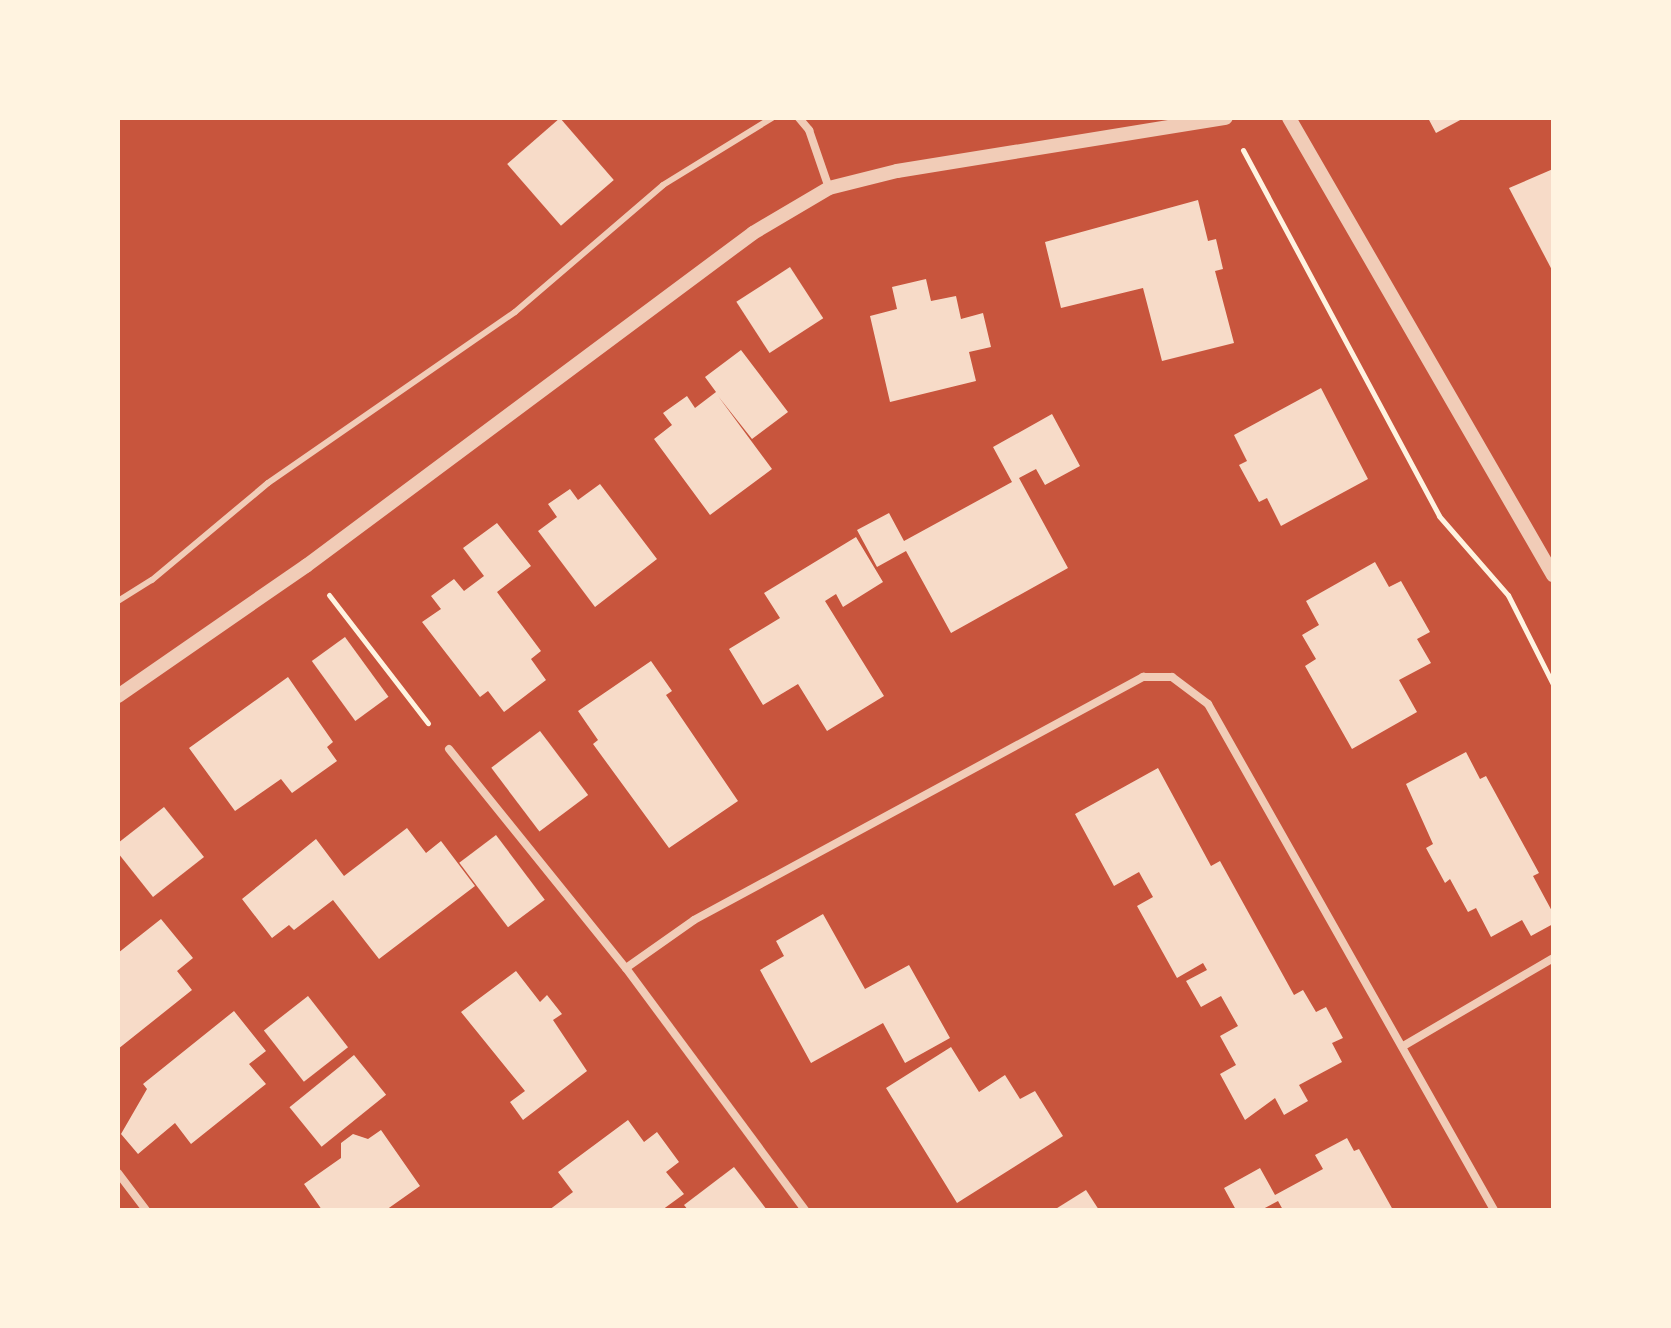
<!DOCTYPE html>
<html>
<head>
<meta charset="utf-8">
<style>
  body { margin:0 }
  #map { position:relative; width:1671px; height:1328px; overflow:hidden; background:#c8553d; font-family:"Golos Text",sans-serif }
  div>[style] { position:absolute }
  .building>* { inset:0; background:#f7dbc8; transform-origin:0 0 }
  .path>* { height:5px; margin:-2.5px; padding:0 2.5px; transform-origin:2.5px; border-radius:2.5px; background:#fff3e0 }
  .service>* { height:6px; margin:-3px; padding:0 3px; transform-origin:3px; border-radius:3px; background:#f1ccb7 }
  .minor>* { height:8px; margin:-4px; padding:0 4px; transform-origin:4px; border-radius:4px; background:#f1ccb7 }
  .tertiary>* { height:14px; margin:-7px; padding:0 7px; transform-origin:7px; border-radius:7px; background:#f1ccb7 }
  span { translate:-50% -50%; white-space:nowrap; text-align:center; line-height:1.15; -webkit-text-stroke:8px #fff3e0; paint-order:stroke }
  .frame { position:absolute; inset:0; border:120px solid #fff3e0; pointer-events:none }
</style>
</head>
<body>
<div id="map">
  <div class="building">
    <i style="left:560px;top:118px;width:82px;height:70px;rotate:49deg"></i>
    <i style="clip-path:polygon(1428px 118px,1464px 118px,1436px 133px)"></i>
    <i style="clip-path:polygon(1553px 169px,1553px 272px,1509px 188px)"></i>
    <i style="clip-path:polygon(1198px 200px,1208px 241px,1216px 239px,1223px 269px,1215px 271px,1234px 343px,1162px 361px,1143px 288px,1061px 308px,1045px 242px)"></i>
    <i style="left:790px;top:267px;width:61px;height:64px;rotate:57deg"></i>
    <i style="clip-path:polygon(926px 279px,931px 301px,956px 296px,961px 319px,983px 313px,991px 347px,969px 352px,976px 381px,890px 402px,870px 316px,897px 309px,892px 287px)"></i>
    <i style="clip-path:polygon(741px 350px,788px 412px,752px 439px,718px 396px,772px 469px,710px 515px,654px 439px,672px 425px,663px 413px,687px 396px,695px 408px,716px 392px,705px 377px)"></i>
    <i style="clip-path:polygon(1321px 388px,1368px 479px,1281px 526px,1267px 498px,1259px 502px,1239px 465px,1247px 461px,1234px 435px)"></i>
    <i style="clip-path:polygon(1052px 414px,1080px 466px,1045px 485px,1036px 469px,1019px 478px,1068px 568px,951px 633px,906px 551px,877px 567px,857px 530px,889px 513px,904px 541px,1012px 482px,993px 447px)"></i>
    <i style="clip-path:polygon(600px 484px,657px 559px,595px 607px,538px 531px,557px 517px,548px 504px,570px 489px,578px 500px)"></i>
    <i style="clip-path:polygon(497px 523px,531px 566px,497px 592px,541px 651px,531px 659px,546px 680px,504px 712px,488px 691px,480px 697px,422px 622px,441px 609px,431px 596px,454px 579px,464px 591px,484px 576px,463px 548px)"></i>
    <i style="clip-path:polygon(856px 537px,883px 582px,843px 607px,836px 594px,825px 601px,884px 696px,827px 731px,798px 684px,763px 705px,729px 649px,780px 618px,764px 593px)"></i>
    <i style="clip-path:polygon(1375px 562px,1389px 587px,1401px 581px,1430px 632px,1417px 639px,1431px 663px,1399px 680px,1417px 712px,1352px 749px,1305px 666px,1316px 659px,1302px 635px,1319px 625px,1306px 601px)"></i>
    <i style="left:345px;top:637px;width:74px;height:41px;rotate:54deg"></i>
    <i style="clip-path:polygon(651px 661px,672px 691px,666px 695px,738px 801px,669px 848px,593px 744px,598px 740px,578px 711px)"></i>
    <i style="clip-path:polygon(288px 677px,333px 742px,327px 747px,337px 761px,292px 793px,281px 779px,235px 811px,189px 748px)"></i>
    <i style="left:540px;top:731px;width:80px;height:61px;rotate:53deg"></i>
    <i style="clip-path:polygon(1466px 752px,1480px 779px,1486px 776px,1539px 873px,1533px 876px,1553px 913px,1553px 924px,1531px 936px,1522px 920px,1491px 937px,1476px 908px,1468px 912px,1450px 879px,1445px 883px,1426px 848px,1433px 844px,1406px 784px)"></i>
    <i style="clip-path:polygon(1158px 768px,1211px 866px,1220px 861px,1294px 995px,1303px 990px,1316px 1012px,1326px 1007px,1343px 1038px,1332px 1043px,1342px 1062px,1299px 1085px,1308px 1101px,1284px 1115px,1275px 1098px,1245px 1120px,1220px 1074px,1236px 1065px,1220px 1036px,1238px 1026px,1221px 996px,1201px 1007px,1186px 981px,1207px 970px,1203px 963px,1177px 978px,1137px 906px,1153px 897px,1139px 872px,1114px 886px,1075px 814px)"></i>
    <i style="clip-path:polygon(164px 807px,204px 857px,153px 897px,118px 853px,118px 843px)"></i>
    <i style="clip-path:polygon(407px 828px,426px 853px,441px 841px,475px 886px,379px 959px,333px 900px,294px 930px,289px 925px,272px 938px,242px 899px,316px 839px,344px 876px)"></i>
    <i style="left:496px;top:835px;width:81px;height:46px;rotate:53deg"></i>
    <i style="clip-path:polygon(823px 914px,865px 989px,909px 965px,950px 1038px,905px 1063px,883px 1023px,811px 1063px,760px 970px,784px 956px,776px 941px)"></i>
    <i style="clip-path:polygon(161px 919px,193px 958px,177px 971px,192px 990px,118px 1049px,118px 953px)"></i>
    <i style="clip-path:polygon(516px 971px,540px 1002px,547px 995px,562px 1014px,553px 1020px,587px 1071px,523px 1120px,510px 1102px,525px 1091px,461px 1012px)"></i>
    <i style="left:308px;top:996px;width:65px;height:56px;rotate:52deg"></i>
    <i style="clip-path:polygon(234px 1011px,266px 1051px,249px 1064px,266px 1084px,191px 1144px,175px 1123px,138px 1154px,121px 1134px,147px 1089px,143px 1084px)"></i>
    <i style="clip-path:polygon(951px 1047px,979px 1092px,1005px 1075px,1020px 1099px,1035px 1091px,1063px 1136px,957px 1203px,886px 1088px)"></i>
    <i style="left:354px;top:1055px;width:51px;height:83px;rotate:51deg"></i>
    <i style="clip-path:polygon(628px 1120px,644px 1142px,657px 1132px,679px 1162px,666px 1172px,684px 1194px,662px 1210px,549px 1210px,573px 1192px,558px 1172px)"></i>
    <i style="clip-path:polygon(381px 1130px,420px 1186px,386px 1210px,322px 1210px,304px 1184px,341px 1158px,341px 1143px,353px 1134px,368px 1139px)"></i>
    <i style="clip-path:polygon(1347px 1138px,1354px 1151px,1359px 1149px,1393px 1210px,1283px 1210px,1278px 1201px,1261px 1210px,1236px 1210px,1224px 1188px,1260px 1168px,1275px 1195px,1323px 1169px,1315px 1155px)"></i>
    <i style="clip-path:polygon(734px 1167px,767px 1210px,688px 1210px,684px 1205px)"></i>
    <i style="clip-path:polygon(1086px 1190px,1099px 1210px,1054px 1210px)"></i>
  </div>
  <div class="path">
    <i style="left:1243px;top:150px;width:415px;rotate:61.8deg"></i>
    <i style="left:1439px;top:516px;width:105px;rotate:48.9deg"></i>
    <i style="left:1508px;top:595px;width:100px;rotate:63.2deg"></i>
    <i style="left:329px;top:595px;width:162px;rotate:52.3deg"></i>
  </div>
  <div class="service">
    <i style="left:118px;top:601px;width:40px;rotate:-32deg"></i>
    <i style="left:152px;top:580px;width:151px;rotate:-39.9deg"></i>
    <i style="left:268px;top:483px;width:300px;rotate:-34.7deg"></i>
    <i style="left:515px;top:312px;width:195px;rotate:-40.6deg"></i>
    <i style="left:663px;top:185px;width:128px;rotate:-31.6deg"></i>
  </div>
  <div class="minor">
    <i style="left:799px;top:118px;width:16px;rotate:50deg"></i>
    <i style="left:809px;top:130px;width:61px;rotate:71deg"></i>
    <i style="left:449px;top:749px;width:282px;rotate:51.1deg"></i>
    <i style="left:1405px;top:1045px;width:172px;rotate:-30.4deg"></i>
    <i style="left:118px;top:1173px;width:46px;rotate:52.9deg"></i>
    <i style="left:805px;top:1210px;width:301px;rotate:-126.5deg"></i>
    <i style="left:626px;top:968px;width:83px;rotate:-35.2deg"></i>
    <i style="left:694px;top:920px;width:511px;rotate:-28.42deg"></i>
    <i style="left:1143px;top:677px;width:29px"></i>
    <i style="left:1172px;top:677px;width:45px;rotate:36.9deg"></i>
    <i style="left:1208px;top:704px;width:581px;rotate:60.52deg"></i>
  </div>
  <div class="tertiary">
    <i style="left:1289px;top:118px;width:528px;rotate:59.99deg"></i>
    <i style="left:118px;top:696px;width:229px;rotate:-34.7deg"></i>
    <i style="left:306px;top:566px;width:557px;rotate:-36.68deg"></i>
    <i style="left:753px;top:233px;width:88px;rotate:-30.6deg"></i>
    <i style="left:829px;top:188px;width:70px;rotate:-14deg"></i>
    <i style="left:897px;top:171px;width:333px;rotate:-9.2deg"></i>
  </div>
  <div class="frame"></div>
</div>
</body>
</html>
